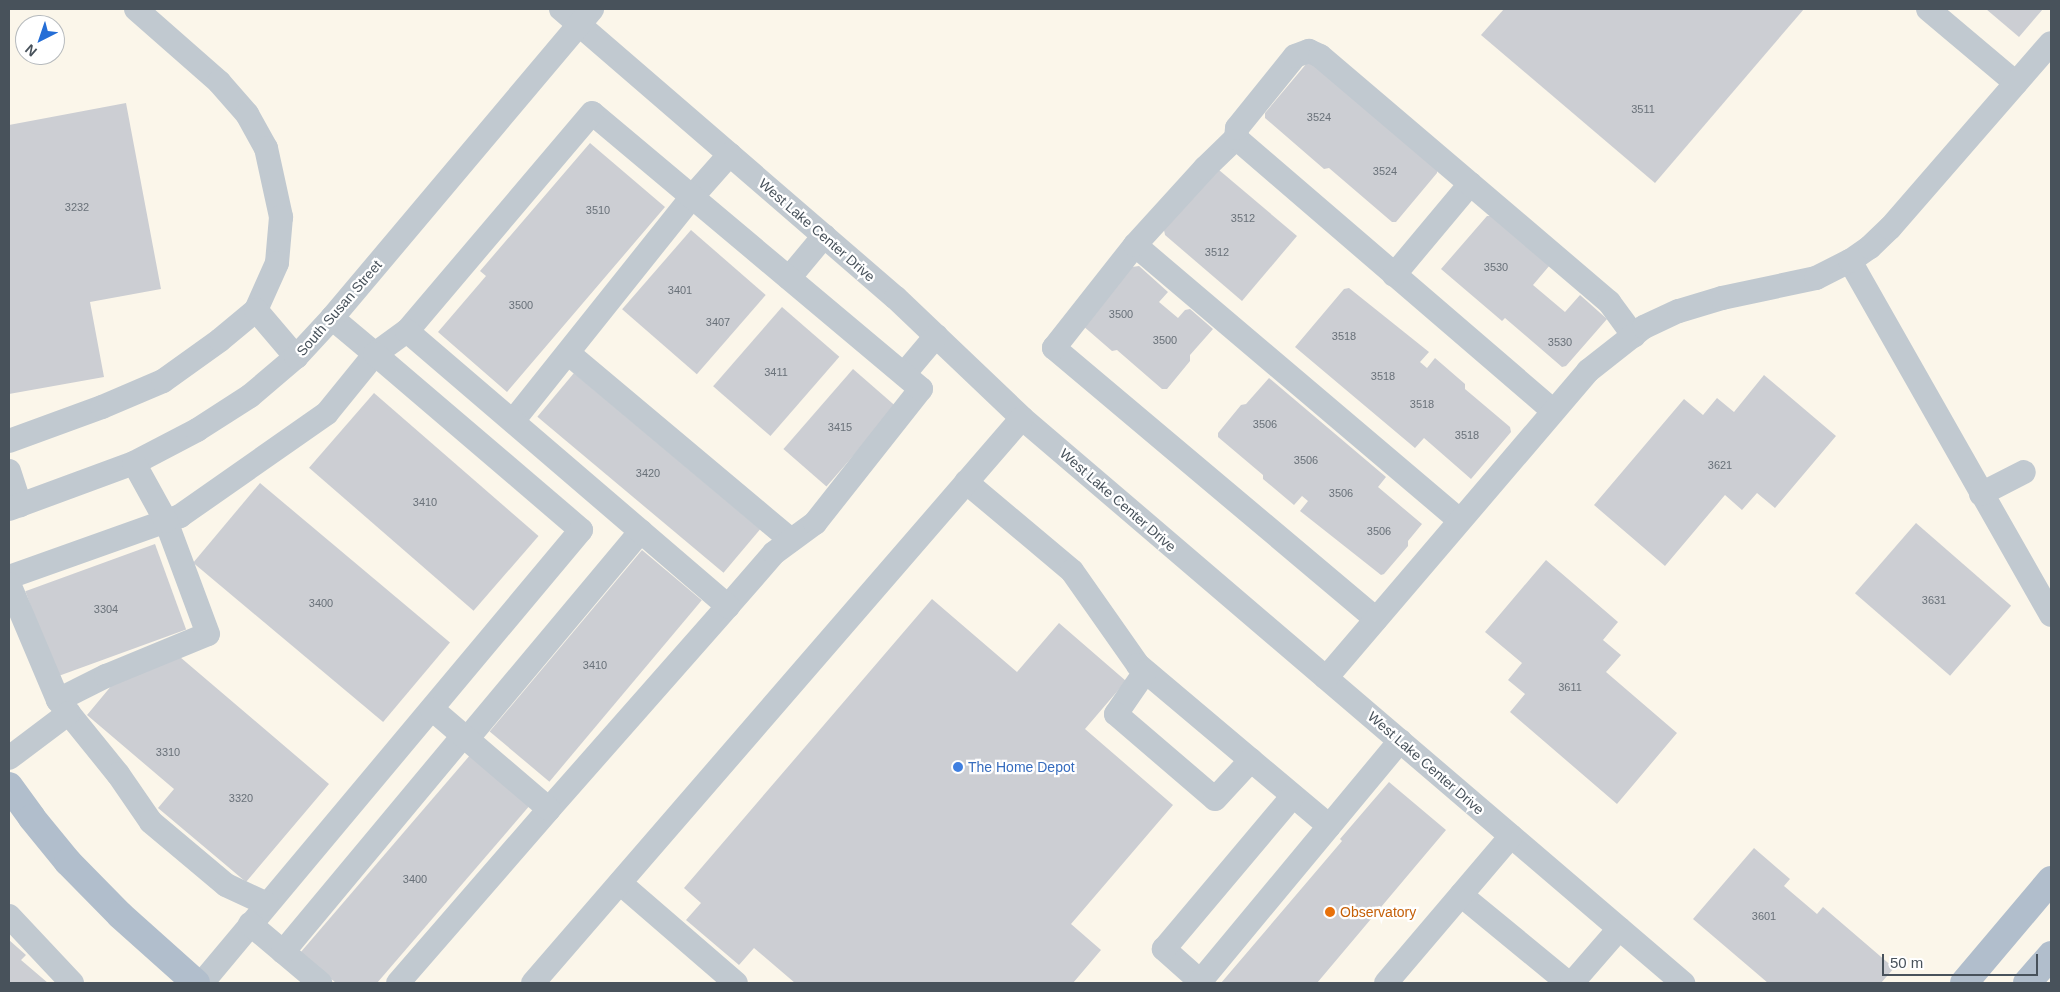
<!DOCTYPE html>
<html>
<head>
<meta charset="utf-8">
<style>
  body { margin:0 }
  #map { position:relative; width:2060px; height:992px; overflow:hidden; background:#f2efef; font-family:Helvetica,sans-serif }
  div>[style] { position:absolute }
  .commercial>* { inset:0; background:#fbf6ea }
  .building>* { inset:0; background:#ccced3; transform-origin:0 0 }
  .minor>* { height:24px; margin:-12px; padding:0 12px; transform-origin:12px; border-radius:12px; background:#c1c9d0 }
  .major>* { height:28px; margin:-14px; padding:0 14px; transform-origin:14px; border-radius:14px; background:#b1becc }
  .dots>* { width:14px; height:14px; translate:-50% -50%; box-sizing:border-box; border:2px solid #fff; border-radius:50% }
  span { translate:-50% -50%; white-space:nowrap; text-align:center; line-height:1.15; -webkit-text-stroke:4.5px #fff; paint-order:stroke }
  .number-label { font-size:11px; color:#697179 }
  .number-label span { -webkit-text-stroke-width:0 }
  .street-label { font-size:14px; color:#48525b }
  .shop-label { font-size:14px; color:#366cbe }
  .left { translate:0 -50%; text-align:left }
  .food-label { font-size:14px; color:#c56008 }
  .frame { position:absolute; inset:0; border:10px solid #48525b; pointer-events:none }
  .north { position:absolute; left:15px; top:15px; width:50px; height:50px; box-sizing:border-box; background:#fff; border:1px solid #b6babd; border-radius:50%; rotate:221deg; font-size:14px; font-weight:700; line-height:20px; text-align:center; color:#48525b }
  .north::after { content:''; display:block; margin:auto; width:18px; height:22px; background:#256ed6; clip-path:polygon(50% 0,100% 100%,50% 72%,0 100%) }
  .scale { position:absolute; left:1882px; top:954px; width:156px; height:22px; box-sizing:border-box; border:2px solid #48525b; border-top:0; padding-left:6px; font-size:15px; line-height:18px; white-space:nowrap; color:#48525b; -webkit-text-stroke:4px #fff; paint-order:stroke }
</style>
</head>
<body>
<div id="map">
  <div class="commercial">
    <i style="clip-path:polygon(evenodd,9px 9px,2051px 9px,2051px 983px,9px 983px,9px 9px,25px 25px,55px 25px,55px 55px,25px 55px,25px 25px)"></i>
  </div>
  <div class="building">
    <i style="clip-path:polygon(1504px 9px,1804px 9px,1655px 183px,1481px 35px)"></i>
    <i style="clip-path:polygon(1986px 9px,2043px 9px,2019px 37px)"></i>
    <i style="clip-path:polygon(1307px 63px,1312px 63px,1437px 169px,1437px 173px,1396px 222px,1392px 222px,1329px 168px,1324px 169px,1265px 118px,1265px 113px)"></i>
    <i style="clip-path:polygon(126px 103px,161px 289px,90px 302px,104px 377px,9px 394px,9px 125px)"></i>
    <i style="clip-path:polygon(590px 143px,665px 207px,507px 392px,438px 332px,486px 276px,480px 271px)"></i>
    <i style="clip-path:polygon(1215px 170px,1219px 170px,1297px 236px,1242px 301px,1165px 235px,1164px 230px)"></i>
    <i style="clip-path:polygon(1487px 216px,1492px 216px,1550px 265px,1533px 285px,1565px 312px,1580px 295px,1607px 319px,1566px 366px,1562px 367px,1505px 318px,1502px 321px,1441px 269px)"></i>
    <i style="left:691px;top:230px;width:99px;height:105px;rotate:41deg"></i>
    <i style="clip-path:polygon(1139px 266px,1168px 292px,1159px 302px,1178px 318px,1185px 310px,1190px 309px,1213px 329px,1190px 355px,1190px 361px,1167px 389px,1162px 389px,1117px 350px,1112px 351px,1082px 325px,1132px 267px)"></i>
    <i style="clip-path:polygon(1349px 288px,1429px 352px,1420px 362px,1427px 368px,1435px 358px,1465px 384px,1465px 389px,1510px 427px,1511px 432px,1471px 479px,1424px 438px,1415px 448px,1295px 347px,1344px 289px)"></i>
    <i style="left:782px;top:307px;width:76px;height:105px;rotate:41deg"></i>
    <i style="left:853px;top:369px;width:57px;height:106px;rotate:41deg"></i>
    <i style="left:574px;top:373px;width:243px;height:57px;rotate:40deg"></i>
    <i style="clip-path:polygon(1764px 375px,1836px 436px,1775px 508px,1757px 493px,1742px 510px,1725px 495px,1665px 566px,1594px 505px,1684px 399px,1703px 415px,1717px 398px,1734px 412px)"></i>
    <i style="clip-path:polygon(1269px 378px,1386px 477px,1378px 487px,1422px 524px,1408px 541px,1408px 546px,1384px 574px,1381px 575px,1300px 511px,1308px 501px,1302px 496px,1294px 505px,1263px 479px,1263px 475px,1218px 437px,1218px 433px,1241px 405px,1246px 404px)"></i>
    <i style="left:374px;top:393px;width:218px;height:99px;rotate:41deg"></i>
    <i style="left:260px;top:483px;width:248px;height:104px;rotate:40deg"></i>
    <i style="left:1916px;top:523px;width:126px;height:93px;rotate:41deg"></i>
    <i style="left:155px;top:544px;width:91px;height:138px;rotate:70deg"></i>
    <i style="left:642px;top:550px;width:78px;height:237px;rotate:40deg"></i>
    <i style="clip-path:polygon(1546px 560px,1618px 622px,1603px 640px,1621px 655px,1606px 672px,1677px 733px,1617px 804px,1510px 712px,1525px 694px,1508px 680px,1522px 663px,1485px 632px)"></i>
    <i style="clip-path:polygon(932px 599px,1017px 672px,1059px 623px,1126px 681px,1085px 729px,1173px 805px,1071px 924px,1101px 950px,1073px 983px,795px 983px,754px 948px,739px 965px,686px 920px,701px 903px,684px 888px)"></i>
    <i style="clip-path:polygon(180px 657px,329px 784px,246px 882px,158px 808px,174px 789px,87px 715px,117px 679px)"></i>
    <i style="clip-path:polygon(471px 754px,531px 804px,377px 983px,336px 983px,300px 953px)"></i>
    <i style="clip-path:polygon(1389px 782px,1446px 830px,1317px 983px,1221px 983px,1342px 841px,1340px 839px)"></i>
    <i style="clip-path:polygon(1754px 848px,1790px 879px,1784px 886px,1817px 914px,1823px 907px,1894px 968px,1881px 983px,1768px 983px,1693px 919px)"></i>
    <i style="clip-path:polygon(9px 940px,26px 955px,21px 960px,48px 983px,9px 983px)"></i>
  </div>
  <div class="minor">
    <i style="left:136px;top:9px;width:111px;rotate:41.3deg"></i>
    <i style="left:219px;top:82px;width:43px;rotate:48.8deg"></i>
    <i style="left:247px;top:114px;width:39px;rotate:61deg"></i>
    <i style="left:266px;top:148px;width:71px;rotate:77.7deg"></i>
    <i style="left:281px;top:217px;width:46px;rotate:95deg"></i>
    <i style="left:277px;top:263px;width:51px;rotate:114.1deg"></i>
    <i style="left:561px;top:9px;width:442px;rotate:40.8deg"></i>
    <i style="left:896px;top:298px;width:174px;rotate:43.6deg"></i>
    <i style="left:1022px;top:418px;width:870px;rotate:40.52deg"></i>
    <i style="left:1928px;top:9px;width:115px;rotate:40.1deg"></i>
    <i style="left:1236px;top:138px;width:418px;rotate:40.7deg"></i>
    <i style="left:1135px;top:245px;width:426px;rotate:40.3deg"></i>
    <i style="left:1850px;top:261px;width:407px;rotate:60.4deg"></i>
    <i style="left:1394px;top:275px;width:119px;rotate:-50.1deg"></i>
    <i style="left:789px;top:278px;width:55px;rotate:-50.2deg"></i>
    <i style="left:332px;top:318px;width:56px;rotate:39.9deg"></i>
    <i style="left:375px;top:354px;width:39px;rotate:-36deg"></i>
    <i style="left:568px;top:353px;width:291px;rotate:40deg"></i>
    <i style="left:904px;top:374px;width:50px;rotate:-49.9deg"></i>
    <i style="left:513px;top:421px;width:287px;rotate:-51.4deg"></i>
    <i style="left:692px;top:197px;width:57px;rotate:-48.5deg"></i>
    <i style="left:9px;top:441px;width:99px;rotate:-20.1deg"></i>
    <i style="left:102px;top:407px;width:66px;rotate:-23.1deg"></i>
    <i style="left:163px;top:381px;width:70px;rotate:-35.7deg"></i>
    <i style="left:220px;top:340px;width:47px;rotate:-39.8deg"></i>
    <i style="left:256px;top:310px;width:62px;rotate:49.6deg"></i>
    <i style="left:9px;top:471px;width:36px;rotate:72deg"></i>
    <i style="left:966px;top:482px;width:138px;rotate:40deg"></i>
    <i style="left:1072px;top:571px;width:115px;rotate:54.9deg"></i>
    <i style="left:1138px;top:665px;width:250px;rotate:40.1deg"></i>
    <i style="left:1981px;top:494px;width:48px;rotate:-27.1deg"></i>
    <i style="left:9px;top:509px;width:133px;rotate:-20.2deg"></i>
    <i style="left:134px;top:463px;width:71px;rotate:-27.6deg"></i>
    <i style="left:197px;top:430px;width:63px;rotate:-32.7deg"></i>
    <i style="left:250px;top:396px;width:60px;rotate:-40.3deg"></i>
    <i style="left:296px;top:357px;width:53px;rotate:-47.3deg"></i>
    <i style="left:332px;top:318px;width:404px;rotate:-49.9deg"></i>
    <i style="left:9px;top:577px;width:182px;rotate:-19.6deg"></i>
    <i style="left:180px;top:516px;width:179px;rotate:-35deg"></i>
    <i style="left:327px;top:413px;width:76px;rotate:-50.9deg"></i>
    <i style="left:375px;top:354px;width:271px;rotate:40.5deg"></i>
    <i style="left:581px;top:530px;width:591px;rotate:129.92deg"></i>
    <i style="left:9px;top:584px;width:126px;rotate:67.1deg"></i>
    <i style="left:58px;top:700px;width:95px;rotate:51deg"></i>
    <i style="left:118px;top:774px;width:58px;rotate:55.5deg"></i>
    <i style="left:151px;top:822px;width:98px;rotate:40deg"></i>
    <i style="left:226px;top:885px;width:45px;rotate:24.9deg"></i>
    <i style="left:1376px;top:619px;width:421px;rotate:-139.9deg"></i>
    <i style="left:1054px;top:348px;width:131px;rotate:-51.8deg"></i>
    <i style="left:1135px;top:245px;width:104px;rotate:-47.7deg"></i>
    <i style="left:1205px;top:168px;width:43px;rotate:-44.1deg"></i>
    <i style="left:1236px;top:138px;width:10px;rotate:-84deg"></i>
    <i style="left:1237px;top:128px;width:92px;rotate:-51.1deg"></i>
    <i style="left:1295px;top:56px;width:15px;rotate:-20deg"></i>
    <i style="left:1309px;top:51px;width:12px;rotate:24deg"></i>
    <i style="left:1320px;top:56px;width:380px;rotate:40.4deg"></i>
    <i style="left:1609px;top:302px;width:42px;rotate:53.7deg"></i>
    <i style="left:1145px;top:672px;width:51px;rotate:124.6deg"></i>
    <i style="left:1116px;top:714px;width:130px;rotate:40.6deg"></i>
    <i style="left:1215px;top:799px;width:53px;rotate:-47.3deg"></i>
    <i style="left:1326px;top:678px;width:404px;rotate:-49.5deg"></i>
    <i style="left:1588px;top:371px;width:71px;rotate:-38.2deg"></i>
    <i style="left:1644px;top:327px;width:38px;rotate:-25deg"></i>
    <i style="left:1679px;top:311px;width:45px;rotate:-16.8deg"></i>
    <i style="left:1722px;top:298px;width:96px;rotate:-12deg"></i>
    <i style="left:1816px;top:278px;width:38px;rotate:-27deg"></i>
    <i style="left:1850px;top:261px;width:24px;rotate:-35deg"></i>
    <i style="left:1870px;top:247px;width:28px;rotate:-44deg"></i>
    <i style="left:1890px;top:228px;width:245px;rotate:-49deg"></i>
    <i style="left:58px;top:700px;width:54px;rotate:-26.6deg"></i>
    <i style="left:106px;top:676px;width:110px;rotate:-22.4deg"></i>
    <i style="left:208px;top:634px;width:121px;rotate:-110.4deg"></i>
    <i style="left:166px;top:521px;width:66px;rotate:-118.9deg"></i>
    <i style="left:467px;top:739px;width:271px;rotate:-50.1deg"></i>
    <i style="left:9px;top:758px;width:75px;rotate:-36.9deg"></i>
    <i style="left:549px;top:809px;width:271px;rotate:-48.6deg"></i>
    <i style="left:728px;top:606px;width:70px;rotate:-49deg"></i>
    <i style="left:774px;top:553px;width:51px;rotate:-36.2deg"></i>
    <i style="left:815px;top:523px;width:171px;rotate:-51.7deg"></i>
    <i style="left:921px;top:389px;width:429px;rotate:-140deg"></i>
    <i style="left:592px;top:113px;width:286px;rotate:130.3deg"></i>
    <i style="left:407px;top:331px;width:423px;rotate:40.6deg"></i>
    <i style="left:620px;top:883px;width:153px;rotate:40.8deg"></i>
    <i style="left:1461px;top:895px;width:139px;rotate:39.4deg"></i>
    <i style="left:9px;top:916px;width:92px;rotate:46.8deg"></i>
    <i style="left:250px;top:924px;width:92px;rotate:40.1deg"></i>
    <i style="left:283px;top:952px;width:281px;rotate:-50.2deg"></i>
    <i style="left:1201px;top:982px;width:50px;rotate:-138.3deg"></i>
    <i style="left:1164px;top:949px;width:200px;rotate:-49.9deg"></i>
    <i style="left:398px;top:983px;width:230px;rotate:-49deg"></i>
    <i style="left:549px;top:809px;width:154px;rotate:-139.5deg"></i>
    <i style="left:533px;top:983px;width:747px;rotate:-49.12deg"></i>
    <i style="left:1199px;top:983px;width:315px;rotate:-50.3deg"></i>
    <i style="left:1386px;top:983px;width:193px;rotate:-49.6deg"></i>
    <i style="left:1572px;top:983px;width:72px;rotate:-49deg"></i>
  </div>
  <div class="major">
    <i style="left:9px;top:786px;width:39px;rotate:54deg"></i>
    <i style="left:32px;top:818px;width:57px;rotate:50.7deg"></i>
    <i style="left:68px;top:862px;width:74px;rotate:45.5deg"></i>
    <i style="left:120px;top:915px;width:102px;rotate:41.8deg"></i>
    <i style="left:1964px;top:983px;width:135px;rotate:-49.8deg"></i>
    <i style="left:2027px;top:983px;width:37px;rotate:-49deg"></i>
  </div>
  <div class="dots">
    <i style="left:958px;top:767px;background:#3f7fe0"></i>
    <i style="left:1330px;top:912px;background:#e8710a"></i>
  </div>
  <div class="number-label">
    <span style="left:1643px;top:109px">3511</span>
    <span style="left:1319px;top:117px">3524</span>
    <span style="left:1385px;top:171px">3524</span>
    <span style="left:77px;top:207px">3232</span>
    <span style="left:598px;top:210px">3510</span>
    <span style="left:1243px;top:218px">3512</span>
    <span style="left:1217px;top:252px">3512</span>
    <span style="left:1496px;top:267px">3530</span>
    <span style="left:680px;top:290px">3401</span>
    <span style="left:521px;top:305px">3500</span>
    <span style="left:1121px;top:314px">3500</span>
    <span style="left:718px;top:322px">3407</span>
    <span style="left:1344px;top:336px">3518</span>
    <span style="left:1165px;top:340px">3500</span>
    <span style="left:1560px;top:342px">3530</span>
    <span style="left:776px;top:372px">3411</span>
    <span style="left:1383px;top:376px">3518</span>
    <span style="left:1422px;top:404px">3518</span>
    <span style="left:1265px;top:424px">3506</span>
    <span style="left:840px;top:427px">3415</span>
    <span style="left:1467px;top:435px">3518</span>
    <span style="left:1306px;top:460px">3506</span>
    <span style="left:1720px;top:465px">3621</span>
    <span style="left:648px;top:473px">3420</span>
    <span style="left:1341px;top:493px">3506</span>
    <span style="left:425px;top:502px">3410</span>
    <span style="left:1379px;top:531px">3506</span>
    <span style="left:1934px;top:600px">3631</span>
    <span style="left:321px;top:603px">3400</span>
    <span style="left:106px;top:609px">3304</span>
    <span style="left:595px;top:665px">3410</span>
    <span style="left:1570px;top:687px">3611</span>
    <span style="left:168px;top:752px">3310</span>
    <span style="left:241px;top:798px">3320</span>
    <span style="left:415px;top:879px">3400</span>
    <span style="left:1764px;top:916px">3601</span>
  </div>
  <div class="street-label">
    <span style="left:817px;top:230px;rotate:41deg">West Lake Center Drive</span>
    <span style="left:339px;top:308px;rotate:-49deg">South Susan Street</span>
    <span style="left:1118px;top:500px;rotate:41deg">West Lake Center Drive</span>
    <span style="left:1426px;top:763px;rotate:41deg">West Lake Center Drive</span>
  </div>
  <div class="shop-label">
    <span class="left" style="left:968px;top:767px">The Home Depot</span>
  </div>
  <div class="food-label">
    <span class="left" style="left:1340px;top:912px">Observatory</span>
  </div>
  <div class="frame"></div>
  <div class="north">N</div>
  <div class="scale">50 m</div>
</div>
</body>
</html>
